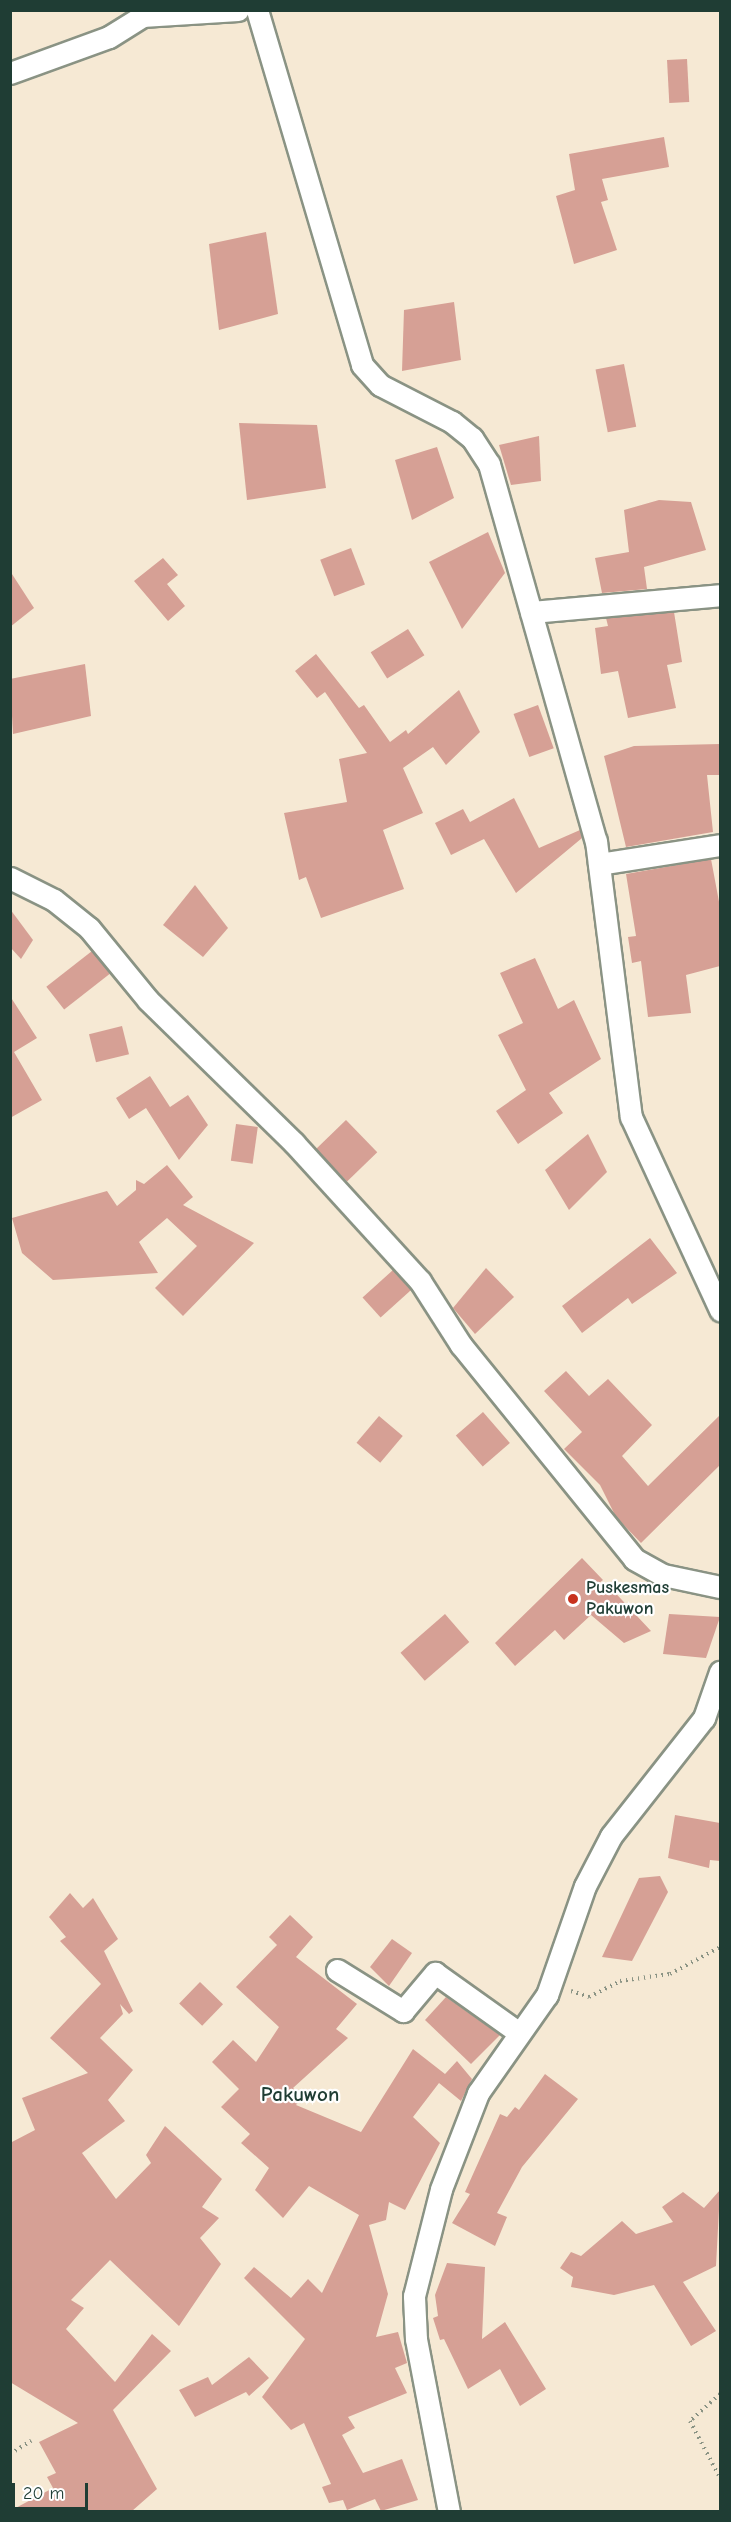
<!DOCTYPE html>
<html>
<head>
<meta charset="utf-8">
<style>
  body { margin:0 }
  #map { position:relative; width:731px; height:2522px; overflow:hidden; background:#f6e9d4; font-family:"Comic Neue",sans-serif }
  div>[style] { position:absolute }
  .building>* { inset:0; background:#d6a095; transform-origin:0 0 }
  .path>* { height:4px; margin-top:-2px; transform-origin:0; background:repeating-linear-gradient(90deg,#8a9384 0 1.5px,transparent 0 6px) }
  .roads { filter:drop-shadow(2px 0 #8a9384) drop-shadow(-2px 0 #8a9384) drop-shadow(0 2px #8a9384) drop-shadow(0 -2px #8a9384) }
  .street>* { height:21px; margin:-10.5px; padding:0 10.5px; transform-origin:10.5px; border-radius:10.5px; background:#fff }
  .dots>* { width:16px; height:16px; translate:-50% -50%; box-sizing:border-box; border:3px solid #fff; border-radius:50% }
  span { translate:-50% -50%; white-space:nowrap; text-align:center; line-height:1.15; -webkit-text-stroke:4.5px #fff; paint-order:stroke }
  .poi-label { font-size:18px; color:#1f3d34; font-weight:700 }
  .left { translate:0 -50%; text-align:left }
  .quarter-label { font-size:21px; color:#1f3d34; font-weight:700 }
  .frame { position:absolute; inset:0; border:12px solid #1f3d34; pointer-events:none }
  .scale { position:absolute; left:12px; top:2483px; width:76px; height:27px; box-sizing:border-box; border:3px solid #1f3d34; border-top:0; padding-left:8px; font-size:18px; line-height:21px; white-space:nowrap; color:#1f3d34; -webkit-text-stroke:4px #fff; paint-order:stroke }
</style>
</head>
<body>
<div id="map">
  <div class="building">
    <i style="left:687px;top:59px;width:43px;height:20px;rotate:87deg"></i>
    <i style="clip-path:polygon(664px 137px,669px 167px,602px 179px,608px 200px,601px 202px,617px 250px,574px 264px,556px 196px,575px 190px,569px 154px)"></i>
    <i style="clip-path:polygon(266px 232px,278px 314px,219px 330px,209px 244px)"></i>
    <i style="clip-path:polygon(454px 302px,461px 360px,402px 371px,404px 310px)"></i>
    <i style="left:624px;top:364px;width:64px;height:29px;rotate:79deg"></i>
    <i style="clip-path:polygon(239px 423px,317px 425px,326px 488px,247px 500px)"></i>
    <i style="clip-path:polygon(539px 436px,541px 481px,511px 485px,499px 445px)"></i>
    <i style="clip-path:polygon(437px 447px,454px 498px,412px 520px,395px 460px)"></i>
    <i style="clip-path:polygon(659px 500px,691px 502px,706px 550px,644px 567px,647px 589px,602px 593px,595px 558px,629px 552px,624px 510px)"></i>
    <i style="clip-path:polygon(488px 532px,505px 573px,462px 629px,429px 562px)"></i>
    <i style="left:351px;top:548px;width:39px;height:33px;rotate:69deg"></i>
    <i style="clip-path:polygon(163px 558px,178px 575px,167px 584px,185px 606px,168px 621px,134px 581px)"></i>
    <i style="clip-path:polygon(10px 571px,34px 608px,10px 627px)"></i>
    <i style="clip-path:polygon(674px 612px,682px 662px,667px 665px,676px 708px,628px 718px,618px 671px,601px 674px,595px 628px,608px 626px,606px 618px)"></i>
    <i style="left:408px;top:629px;width:31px;height:44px;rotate:58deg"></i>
    <i style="clip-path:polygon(316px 654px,359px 708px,364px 705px,390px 742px,406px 730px,408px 734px,459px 690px,480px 732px,446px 765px,433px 747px,403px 768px,423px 813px,383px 830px,404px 889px,321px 918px,306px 877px,299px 880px,284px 813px,347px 802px,339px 759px,367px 753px,325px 692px,317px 698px,295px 671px)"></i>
    <i style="clip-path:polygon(85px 664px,91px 716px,13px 734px,10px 679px)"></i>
    <i style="left:538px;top:705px;width:46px;height:26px;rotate:70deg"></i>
    <i style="clip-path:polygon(720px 744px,720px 775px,707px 775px,713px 832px,626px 847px,604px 756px,634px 746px)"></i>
    <i style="clip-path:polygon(514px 798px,539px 848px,580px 830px,582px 838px,516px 893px,484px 839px,451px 855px,435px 823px,463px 809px,470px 822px)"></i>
    <i style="clip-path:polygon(711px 859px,720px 907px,720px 966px,686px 975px,691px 1013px,648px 1017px,641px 961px,632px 963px,628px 937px,636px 936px,626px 874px)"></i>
    <i style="clip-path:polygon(195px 885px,228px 928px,203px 957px,163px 925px)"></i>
    <i style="clip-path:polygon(10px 909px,33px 940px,21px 959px,10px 947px)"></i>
    <i style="left:92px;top:951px;width:29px;height:58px;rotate:52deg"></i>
    <i style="clip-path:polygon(535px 958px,558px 1009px,574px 1000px,601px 1059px,549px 1093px,563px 1113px,518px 1144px,496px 1111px,526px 1090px,498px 1035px,523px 1023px,500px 973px)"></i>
    <i style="clip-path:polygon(10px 996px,37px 1038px,14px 1052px,42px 1100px,10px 1118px)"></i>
    <i style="left:122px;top:1026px;width:29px;height:34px;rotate:76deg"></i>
    <i style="clip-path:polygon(150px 1076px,170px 1107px,188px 1095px,208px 1125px,179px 1160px,146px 1108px,129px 1119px,116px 1098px)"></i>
    <i style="left:346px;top:1120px;width:45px;height:42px;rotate:46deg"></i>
    <i style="left:236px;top:1124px;width:22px;height:37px;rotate:8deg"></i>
    <i style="clip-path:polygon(588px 1134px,607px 1172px,569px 1210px,545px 1170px)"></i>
    <i style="clip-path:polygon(167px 1165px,193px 1197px,183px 1205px,254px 1243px,183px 1316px,155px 1288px,197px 1246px,167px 1218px,139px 1242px,158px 1273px,53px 1280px,22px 1253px,12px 1218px,107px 1191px,117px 1206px,136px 1190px,136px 1180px,144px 1184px)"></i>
    <i style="clip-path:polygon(650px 1238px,677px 1273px,632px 1304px,628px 1298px,582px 1333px,562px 1306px)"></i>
    <i style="clip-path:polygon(486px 1268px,514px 1297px,475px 1334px,453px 1308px)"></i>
    <i style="left:393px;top:1270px;width:27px;height:41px;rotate:48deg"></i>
    <i style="clip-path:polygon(566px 1371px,589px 1396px,608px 1379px,652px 1425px,622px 1456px,648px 1486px,720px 1415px,720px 1465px,641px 1543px,616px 1517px,600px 1485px,564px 1449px,582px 1432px,544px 1391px)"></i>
    <i style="left:483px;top:1412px;width:41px;height:36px;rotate:49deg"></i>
    <i style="left:379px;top:1416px;width:31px;height:35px;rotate:40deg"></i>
    <i style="clip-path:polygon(582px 1558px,603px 1580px,599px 1583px,607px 1584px,651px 1631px,624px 1643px,591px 1615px,564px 1640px,555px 1630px,515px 1666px,495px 1643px)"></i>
    <i style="left:445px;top:1614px;width:37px;height:59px;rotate:49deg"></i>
    <i style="clip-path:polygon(669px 1614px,720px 1617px,706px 1658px,663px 1654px)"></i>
    <i style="clip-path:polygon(675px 1815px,720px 1823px,720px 1861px,710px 1860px,709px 1868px,668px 1858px)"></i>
    <i style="clip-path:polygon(660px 1876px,668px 1892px,632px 1961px,602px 1957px,639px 1878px)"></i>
    <i style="clip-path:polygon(70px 1893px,83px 1908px,93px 1898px,118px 1939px,104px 1951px,133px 2011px,129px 2014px,120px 2004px,123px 2014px,100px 2038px,133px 2070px,108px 2100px,125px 2121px,82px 2153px,116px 2199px,151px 2163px,146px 2155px,165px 2126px,222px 2179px,202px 2207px,219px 2218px,200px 2238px,221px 2264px,179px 2326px,110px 2260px,71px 2300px,84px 2308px,66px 2329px,115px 2382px,152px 2334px,171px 2351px,113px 2410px,157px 2489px,132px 2511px,10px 2511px,53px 2488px,47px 2477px,56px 2473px,39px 2442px,78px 2423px,10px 2382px,10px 2143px,35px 2130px,22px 2098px,88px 2073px,50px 2038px,101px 1984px,60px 1941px,66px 1937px,49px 1917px)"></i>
    <i style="clip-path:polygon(290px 1915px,313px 1937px,296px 1957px,357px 2004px,336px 2029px,348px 2038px,293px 2088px,303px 2097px,296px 2105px,361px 2132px,413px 2049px,445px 2074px,457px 2061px,472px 2079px,461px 2101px,439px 2083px,413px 2117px,440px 2143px,405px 2210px,389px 2202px,386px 2220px,369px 2225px,388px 2294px,376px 2337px,398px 2332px,407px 2363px,395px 2368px,407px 2393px,348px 2417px,355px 2428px,342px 2435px,363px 2473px,402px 2459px,418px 2500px,381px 2511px,375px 2499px,347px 2510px,343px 2500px,329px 2503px,322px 2487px,331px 2484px,304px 2423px,291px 2430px,262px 2397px,305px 2339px,244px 2278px,254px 2267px,291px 2298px,308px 2279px,322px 2293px,359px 2215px,309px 2186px,283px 2218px,255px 2190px,269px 2168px,241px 2143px,250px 2134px,221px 2107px,239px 2089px,212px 2062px,233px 2040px,256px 2062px,279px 2027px,236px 1987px,277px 1945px,269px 1937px)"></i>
    <i style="clip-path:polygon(392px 1939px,412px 1953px,389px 1986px,370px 1967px)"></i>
    <i style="left:200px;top:1982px;width:32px;height:30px;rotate:44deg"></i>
    <i style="clip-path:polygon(446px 1997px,500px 2035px,471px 2064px,425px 2020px)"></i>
    <i style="clip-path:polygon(545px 2074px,578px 2099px,522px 2167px,497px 2213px,507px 2217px,495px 2246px,452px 2223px,470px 2194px,465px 2192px,500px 2114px,507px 2117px,515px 2107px,519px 2110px)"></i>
    <i style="clip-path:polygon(720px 2190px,716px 2266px,683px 2282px,716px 2331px,691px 2346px,654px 2285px,614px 2295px,571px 2287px,573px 2277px,560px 2268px,571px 2252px,581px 2256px,622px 2221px,636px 2234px,673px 2222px,662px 2207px,683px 2192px,704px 2208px)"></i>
    <i style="clip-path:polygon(447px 2263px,485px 2267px,482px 2339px,505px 2322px,546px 2389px,520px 2406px,500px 2369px,468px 2389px,444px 2339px,440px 2340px,433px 2318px,438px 2316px,435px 2295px)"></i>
    <i style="clip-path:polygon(249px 2357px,269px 2378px,249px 2396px,246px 2392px,195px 2417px,179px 2390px,208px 2377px,212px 2385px)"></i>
  </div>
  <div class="path">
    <i style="left:571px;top:1991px;width:19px;rotate:18deg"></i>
    <i style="left:589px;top:1997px;width:35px;rotate:-27deg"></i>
    <i style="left:620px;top:1981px;width:50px;rotate:-8deg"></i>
    <i style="left:670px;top:1974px;width:57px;rotate:-28.4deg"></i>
    <i style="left:720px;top:2394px;width:40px;rotate:138deg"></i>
    <i style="left:690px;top:2421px;width:64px;rotate:62.2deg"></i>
    <i style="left:10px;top:2454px;width:25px;rotate:-32deg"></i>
  </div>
  <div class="roads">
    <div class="street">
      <i style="left:257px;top:10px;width:370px;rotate:73.5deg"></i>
      <i style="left:362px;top:365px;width:27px;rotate:48deg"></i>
      <i style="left:380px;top:385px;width:81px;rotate:27.2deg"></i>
      <i style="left:452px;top:422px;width:26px;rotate:39deg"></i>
      <i style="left:472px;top:438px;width:31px;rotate:57deg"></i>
      <i style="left:489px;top:464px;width:392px;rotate:74.2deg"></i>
      <i style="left:596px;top:841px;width:278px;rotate:82.8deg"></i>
      <i style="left:631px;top:1117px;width:213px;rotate:65.2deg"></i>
      <i style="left:10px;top:73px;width:105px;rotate:-20deg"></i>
      <i style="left:109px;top:37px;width:39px;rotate:-32deg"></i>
      <i style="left:142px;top:16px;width:96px;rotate:-3.6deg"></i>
      <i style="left:531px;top:612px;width:190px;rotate:-5.1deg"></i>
      <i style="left:599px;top:864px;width:122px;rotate:-8.9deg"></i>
      <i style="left:10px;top:878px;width:49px;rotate:26.6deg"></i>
      <i style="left:54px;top:900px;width:45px;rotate:38.7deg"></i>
      <i style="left:89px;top:928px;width:93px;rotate:50.7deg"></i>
      <i style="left:148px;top:1000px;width:204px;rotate:44.4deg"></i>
      <i style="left:294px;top:1143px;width:187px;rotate:47.6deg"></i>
      <i style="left:420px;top:1281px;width:76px;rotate:57.4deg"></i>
      <i style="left:461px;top:1345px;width:275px;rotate:51deg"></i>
      <i style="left:634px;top:1559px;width:33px;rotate:29deg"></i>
      <i style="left:663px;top:1575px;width:58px;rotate:11.9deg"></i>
      <i style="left:337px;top:1970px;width:78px;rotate:31.8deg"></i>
      <i style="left:403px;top:2011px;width:50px;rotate:-49.9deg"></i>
      <i style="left:435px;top:1973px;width:103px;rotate:35.5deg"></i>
      <i style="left:449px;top:2512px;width:176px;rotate:-100.8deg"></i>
      <i style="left:416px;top:2339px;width:43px;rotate:-92.7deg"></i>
      <i style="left:414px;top:2296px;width:110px;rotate:-75.8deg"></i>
      <i style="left:441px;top:2189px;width:103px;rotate:-68.9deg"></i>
      <i style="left:478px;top:2093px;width:120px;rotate:-54.9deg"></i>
      <i style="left:547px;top:1995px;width:115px;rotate:-70.8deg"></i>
      <i style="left:585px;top:1886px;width:56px;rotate:-62.5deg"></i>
      <i style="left:611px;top:1836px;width:150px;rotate:-51.8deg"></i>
      <i style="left:704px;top:1718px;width:49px;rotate:-70.8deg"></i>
    </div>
  </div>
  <div class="dots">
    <i style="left:573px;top:1599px;background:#c8321e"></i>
  </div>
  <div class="poi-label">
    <span class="left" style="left:586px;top:1599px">Puskesmas<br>Pakuwon</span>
  </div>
  <div class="quarter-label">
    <span style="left:300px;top:2094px">Pakuwon</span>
  </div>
  <div class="frame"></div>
  <div class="scale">20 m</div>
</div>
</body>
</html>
